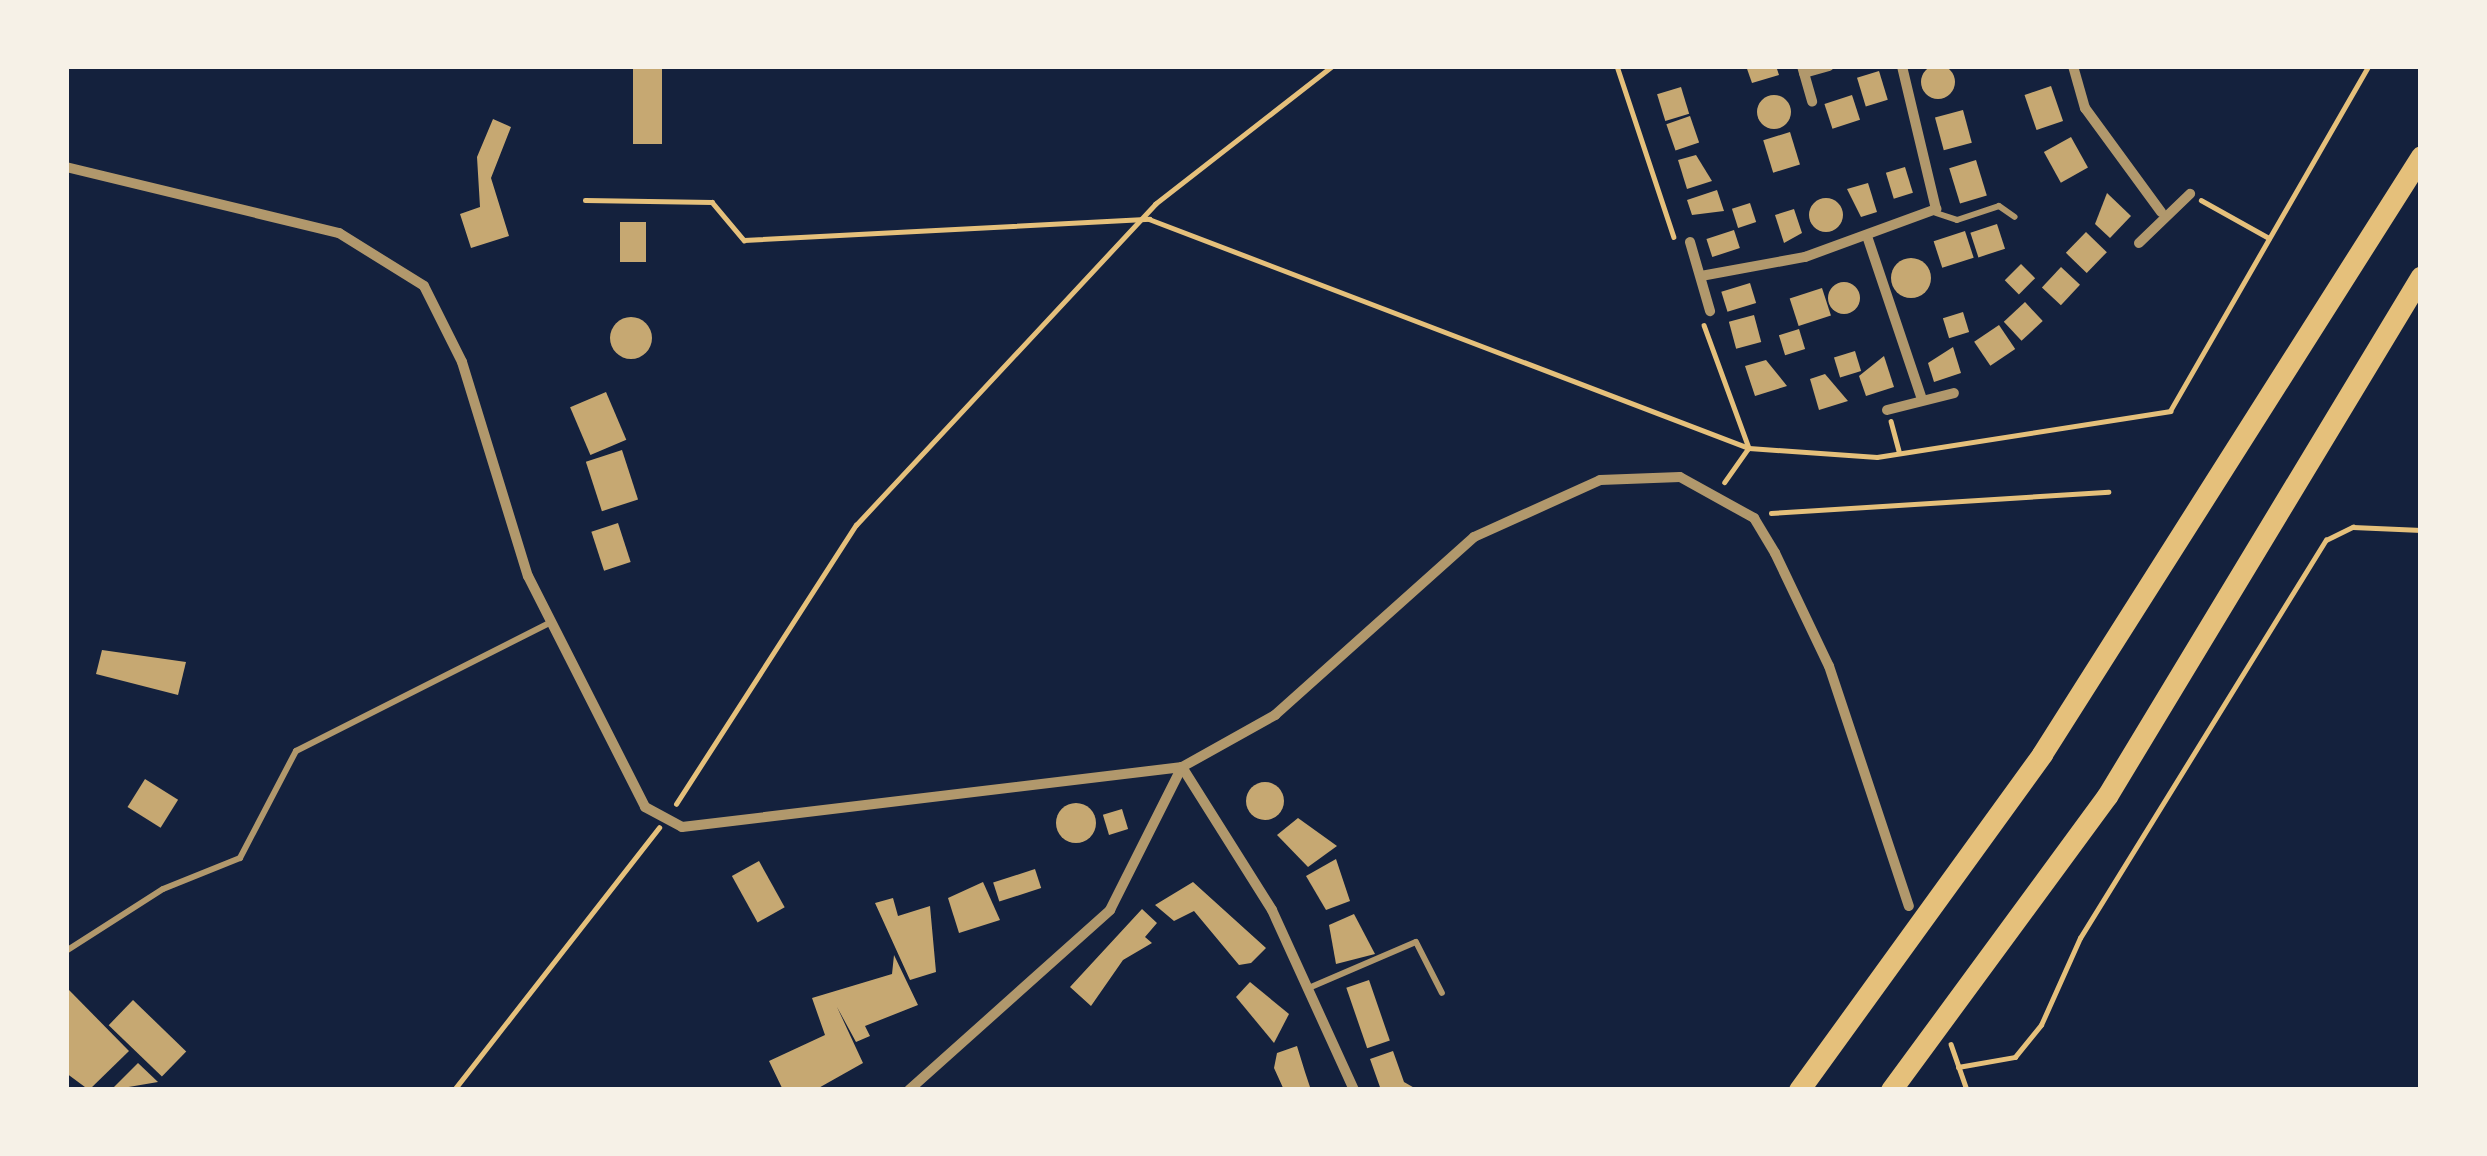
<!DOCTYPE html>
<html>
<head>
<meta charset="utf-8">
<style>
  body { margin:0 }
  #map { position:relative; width:2487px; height:1156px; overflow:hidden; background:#14213d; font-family:"Open Sans",sans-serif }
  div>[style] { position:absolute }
  .building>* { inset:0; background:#c6a872; transform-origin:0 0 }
  .round { border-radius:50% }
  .path>* { height:4.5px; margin:-2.25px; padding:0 2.25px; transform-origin:2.25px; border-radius:2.25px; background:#e5c07b }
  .service>* { height:6px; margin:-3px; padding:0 3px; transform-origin:3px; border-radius:3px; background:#b1986c }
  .minor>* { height:10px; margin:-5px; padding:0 5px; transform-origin:5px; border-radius:5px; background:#b1986c }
  .motorway>* { height:21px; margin:-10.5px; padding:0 10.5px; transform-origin:10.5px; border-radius:10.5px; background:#e5c07b }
  span { translate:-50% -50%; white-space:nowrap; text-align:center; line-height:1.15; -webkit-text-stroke:12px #f6f1e7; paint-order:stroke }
  .frame { position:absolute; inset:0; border:69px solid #f6f1e7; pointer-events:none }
</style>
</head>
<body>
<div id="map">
  <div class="building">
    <i class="round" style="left:1921px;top:65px;width:34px;height:34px"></i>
    <i style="left:633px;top:66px;width:29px;height:78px"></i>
    <i style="clip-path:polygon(1746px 66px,1776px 66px,1779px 75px,1752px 83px)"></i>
    <i style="left:1879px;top:71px;width:30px;height:23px;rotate:73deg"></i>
    <i style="left:2051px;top:86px;width:37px;height:28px;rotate:71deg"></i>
    <i style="left:1681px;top:87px;width:28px;height:25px;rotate:73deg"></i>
    <i style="left:1852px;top:95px;width:26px;height:29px;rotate:72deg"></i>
    <i class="round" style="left:1757px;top:95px;width:34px;height:34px"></i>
    <i style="left:1963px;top:110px;width:34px;height:29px;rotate:75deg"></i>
    <i style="left:1690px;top:116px;width:28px;height:25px;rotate:71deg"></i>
    <i style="clip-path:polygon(493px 119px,511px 127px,491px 178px,509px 236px,471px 248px,460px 214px,480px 207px,477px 157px)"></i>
    <i style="left:1790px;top:132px;width:34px;height:28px;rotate:73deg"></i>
    <i style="left:2071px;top:137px;width:35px;height:31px;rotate:61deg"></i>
    <i style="clip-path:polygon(1696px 155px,1712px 181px,1687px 189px,1678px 160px)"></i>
    <i style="left:1976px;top:160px;width:37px;height:28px;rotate:73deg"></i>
    <i style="left:1905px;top:167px;width:27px;height:20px;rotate:73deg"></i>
    <i style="clip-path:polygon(1868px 183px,1877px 212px,1861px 217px,1847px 189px)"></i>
    <i style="clip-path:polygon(1717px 190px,1724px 211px,1692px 215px,1687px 200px)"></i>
    <i style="clip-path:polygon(2107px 193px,2131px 216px,2110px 238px,2095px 224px)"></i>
    <i class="round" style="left:1809px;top:198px;width:34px;height:34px"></i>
    <i style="left:1750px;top:203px;width:20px;height:19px;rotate:72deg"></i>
    <i style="clip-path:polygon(1794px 209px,1802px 233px,1784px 243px,1775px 215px)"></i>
    <i style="left:620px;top:222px;width:26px;height:40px"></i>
    <i style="left:1997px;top:224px;width:26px;height:28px;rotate:72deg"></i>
    <i style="left:1734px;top:230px;width:19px;height:29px;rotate:72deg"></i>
    <i style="left:1965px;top:231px;width:28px;height:33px;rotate:72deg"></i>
    <i style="left:2086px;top:232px;width:29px;height:29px;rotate:44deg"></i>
    <i class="round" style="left:1891px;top:258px;width:40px;height:40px"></i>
    <i style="left:2021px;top:264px;width:20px;height:23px;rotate:45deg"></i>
    <i style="left:2061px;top:267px;width:26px;height:28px;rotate:43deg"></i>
    <i class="round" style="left:1828px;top:282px;width:32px;height:32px"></i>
    <i style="left:1750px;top:283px;width:21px;height:30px;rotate:73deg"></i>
    <i style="left:1822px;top:288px;width:29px;height:34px;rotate:72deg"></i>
    <i style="left:2025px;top:302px;width:26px;height:29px;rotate:47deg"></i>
    <i style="left:1963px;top:312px;width:21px;height:21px;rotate:73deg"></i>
    <i style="left:1754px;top:315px;width:28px;height:26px;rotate:75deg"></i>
    <i class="round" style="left:610px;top:317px;width:42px;height:42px"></i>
    <i style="left:1999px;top:325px;width:29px;height:30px;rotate:56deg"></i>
    <i style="left:1799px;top:329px;width:21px;height:21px;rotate:73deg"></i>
    <i style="clip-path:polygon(1953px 347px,1961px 373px,1934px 382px,1928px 363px)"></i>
    <i style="left:1855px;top:351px;width:21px;height:22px;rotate:73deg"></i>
    <i style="clip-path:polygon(1884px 356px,1894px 387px,1866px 396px,1859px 376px)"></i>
    <i style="clip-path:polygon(1766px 360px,1787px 386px,1755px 396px,1745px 366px)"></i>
    <i style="clip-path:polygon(1825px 374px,1848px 401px,1819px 410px,1810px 379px)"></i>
    <i style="left:606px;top:392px;width:52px;height:39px;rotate:67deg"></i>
    <i style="left:622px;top:450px;width:52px;height:38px;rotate:72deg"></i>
    <i style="left:618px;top:523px;width:41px;height:28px;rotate:72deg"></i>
    <i style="clip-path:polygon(102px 650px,186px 662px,178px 695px,96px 674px)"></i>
    <i style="left:145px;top:779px;width:39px;height:33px;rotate:32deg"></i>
    <i class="round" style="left:1246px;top:782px;width:38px;height:38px"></i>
    <i class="round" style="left:1056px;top:803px;width:40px;height:40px"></i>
    <i style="left:1122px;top:809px;width:21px;height:20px;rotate:73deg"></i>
    <i style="clip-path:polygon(1298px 818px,1337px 846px,1308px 867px,1277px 835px)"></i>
    <i style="clip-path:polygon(1336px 859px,1350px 901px,1326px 910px,1306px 876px)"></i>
    <i style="left:759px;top:861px;width:53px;height:31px;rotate:61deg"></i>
    <i style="left:1035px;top:869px;width:20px;height:44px;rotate:72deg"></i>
    <i style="clip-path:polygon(983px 882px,1000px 920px,959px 933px,948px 898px)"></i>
    <i style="clip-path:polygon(1193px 882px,1266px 948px,1251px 963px,1239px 965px,1194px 911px,1174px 921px,1155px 905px)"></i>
    <i style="clip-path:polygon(893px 898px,898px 916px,930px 906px,936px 972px,910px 980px,875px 903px)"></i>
    <i style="clip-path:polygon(1142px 909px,1157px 923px,1145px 937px,1152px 943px,1123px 960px,1091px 1006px,1070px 987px)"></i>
    <i style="clip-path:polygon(1354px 914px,1375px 954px,1336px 964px,1329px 925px)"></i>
    <i style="clip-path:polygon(894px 955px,918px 1005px,865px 1026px,870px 1036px,856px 1042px,837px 1007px,863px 1063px,815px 1090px,783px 1090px,769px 1061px,825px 1035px,812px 998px,892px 974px)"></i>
    <i style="left:1369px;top:980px;width:64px;height:24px;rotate:71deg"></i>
    <i style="clip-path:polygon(1250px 982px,1289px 1014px,1274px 1043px,1236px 997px)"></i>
    <i style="clip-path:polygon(69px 990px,129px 1051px,89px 1090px,66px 1073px)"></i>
    <i style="left:133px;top:1000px;width:74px;height:35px;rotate:44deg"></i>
    <i style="clip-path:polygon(1297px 1046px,1305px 1072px,1311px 1090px,1284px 1090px,1274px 1068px,1277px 1053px)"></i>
    <i style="clip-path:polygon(1393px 1051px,1404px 1082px,1418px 1090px,1381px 1090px,1370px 1059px)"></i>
    <i style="clip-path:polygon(138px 1063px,158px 1082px,111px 1090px)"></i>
  </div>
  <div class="path">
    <i style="left:1617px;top:66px;width:180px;rotate:71.6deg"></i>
    <i style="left:585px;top:200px;width:127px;rotate:0.9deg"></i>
    <i style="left:712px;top:202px;width:50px;rotate:49.9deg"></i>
    <i style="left:744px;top:240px;width:406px;rotate:-3deg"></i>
    <i style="left:1149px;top:219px;width:642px;rotate:20.89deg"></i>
    <i style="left:1749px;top:448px;width:128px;rotate:4deg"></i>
    <i style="left:1877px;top:457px;width:297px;rotate:-8.9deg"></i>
    <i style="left:2170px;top:411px;width:398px;rotate:-60.1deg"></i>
    <i style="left:2201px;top:200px;width:78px;rotate:29.2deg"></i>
    <i style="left:1704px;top:325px;width:131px;rotate:69.9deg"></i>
    <i style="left:1749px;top:448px;width:42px;rotate:125.2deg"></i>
    <i style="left:1891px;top:421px;width:31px;rotate:75deg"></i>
    <i style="left:1771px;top:513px;width:338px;rotate:-3.6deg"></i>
    <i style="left:676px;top:804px;width:332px;rotate:-57.2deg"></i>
    <i style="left:856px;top:525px;width:439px;rotate:-47deg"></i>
    <i style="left:1155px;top:204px;width:224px;rotate:-37.9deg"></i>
    <i style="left:1951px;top:1044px;width:49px;rotate:70.8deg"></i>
    <i style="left:1958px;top:1067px;width:58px;rotate:-10deg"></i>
    <i style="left:2015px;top:1057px;width:41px;rotate:-50.9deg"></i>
    <i style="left:2041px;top:1025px;width:95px;rotate:-65.9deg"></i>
    <i style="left:2080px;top:938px;width:468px;rotate:-58.3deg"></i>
    <i style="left:2326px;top:540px;width:30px;rotate:-26deg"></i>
    <i style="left:2353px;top:527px;width:68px;rotate:2.5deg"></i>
    <i style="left:454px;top:1090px;width:333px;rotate:-52deg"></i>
  </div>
  <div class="service">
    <i style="left:1936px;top:213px;width:22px;rotate:18deg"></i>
    <i style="left:1957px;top:220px;width:44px;rotate:-18.4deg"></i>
    <i style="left:1999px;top:206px;width:19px;rotate:35deg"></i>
    <i style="left:66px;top:951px;width:115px;rotate:-32.6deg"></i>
    <i style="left:163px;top:889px;width:83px;rotate:-21.9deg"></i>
    <i style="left:240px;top:858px;width:121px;rotate:-62.4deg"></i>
    <i style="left:296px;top:751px;width:286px;rotate:-26.8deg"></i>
    <i style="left:1311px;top:987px;width:114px;rotate:-23.2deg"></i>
    <i style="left:1416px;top:942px;width:57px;rotate:63deg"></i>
  </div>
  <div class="minor">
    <i style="left:1802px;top:66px;width:37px;rotate:74deg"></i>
    <i style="left:2073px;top:66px;width:44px;rotate:74.1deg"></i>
    <i style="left:2085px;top:108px;width:129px;rotate:53.8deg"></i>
    <i style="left:1804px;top:73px;width:26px;rotate:-16deg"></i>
    <i style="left:66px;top:167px;width:281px;rotate:13.6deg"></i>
    <i style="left:339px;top:233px;width:100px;rotate:31.9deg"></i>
    <i style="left:424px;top:286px;width:85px;rotate:63.4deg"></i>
    <i style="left:462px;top:362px;width:224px;rotate:72.9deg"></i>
    <i style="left:528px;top:576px;width:259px;rotate:63.1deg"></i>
    <i style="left:645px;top:807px;width:42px;rotate:28.4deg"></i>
    <i style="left:682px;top:827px;width:504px;rotate:-6.84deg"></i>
    <i style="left:1182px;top:767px;width:107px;rotate:-29.2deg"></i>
    <i style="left:1275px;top:715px;width:267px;rotate:-41.8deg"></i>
    <i style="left:1474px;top:537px;width:138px;rotate:-24.3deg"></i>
    <i style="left:1600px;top:480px;width:80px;rotate:-2.1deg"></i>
    <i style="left:1680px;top:477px;width:85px;rotate:29deg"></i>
    <i style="left:1754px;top:518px;width:41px;rotate:59deg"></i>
    <i style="left:1775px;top:553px;width:125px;rotate:64.5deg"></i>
    <i style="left:1829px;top:666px;width:253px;rotate:71.6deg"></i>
    <i style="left:1868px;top:239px;width:169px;rotate:71.4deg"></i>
    <i style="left:1690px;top:242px;width:72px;rotate:73.8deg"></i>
    <i style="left:2139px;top:243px;width:71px;rotate:-43.9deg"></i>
    <i style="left:1701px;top:276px;width:106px;rotate:-10.4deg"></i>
    <i style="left:1805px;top:257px;width:140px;rotate:-20.1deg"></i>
    <i style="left:1936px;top:209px;width:147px;rotate:-103.4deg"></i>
    <i style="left:1887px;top:410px;width:69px;rotate:-14.2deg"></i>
    <i style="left:1182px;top:767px;width:169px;rotate:57.8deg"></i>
    <i style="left:1272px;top:910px;width:198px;rotate:65.5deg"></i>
    <i style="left:909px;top:1090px;width:270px;rotate:-41.8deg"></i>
    <i style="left:1110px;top:910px;width:160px;rotate:-63.3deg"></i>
  </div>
  <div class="motorway">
    <i style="left:1799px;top:1090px;width:415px;rotate:-54.1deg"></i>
    <i style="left:2042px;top:754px;width:708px;rotate:-57.63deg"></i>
    <i style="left:1891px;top:1090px;width:365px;rotate:-53.7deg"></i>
    <i style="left:2107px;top:796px;width:607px;rotate:-58.87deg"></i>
  </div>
  <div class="frame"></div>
</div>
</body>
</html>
